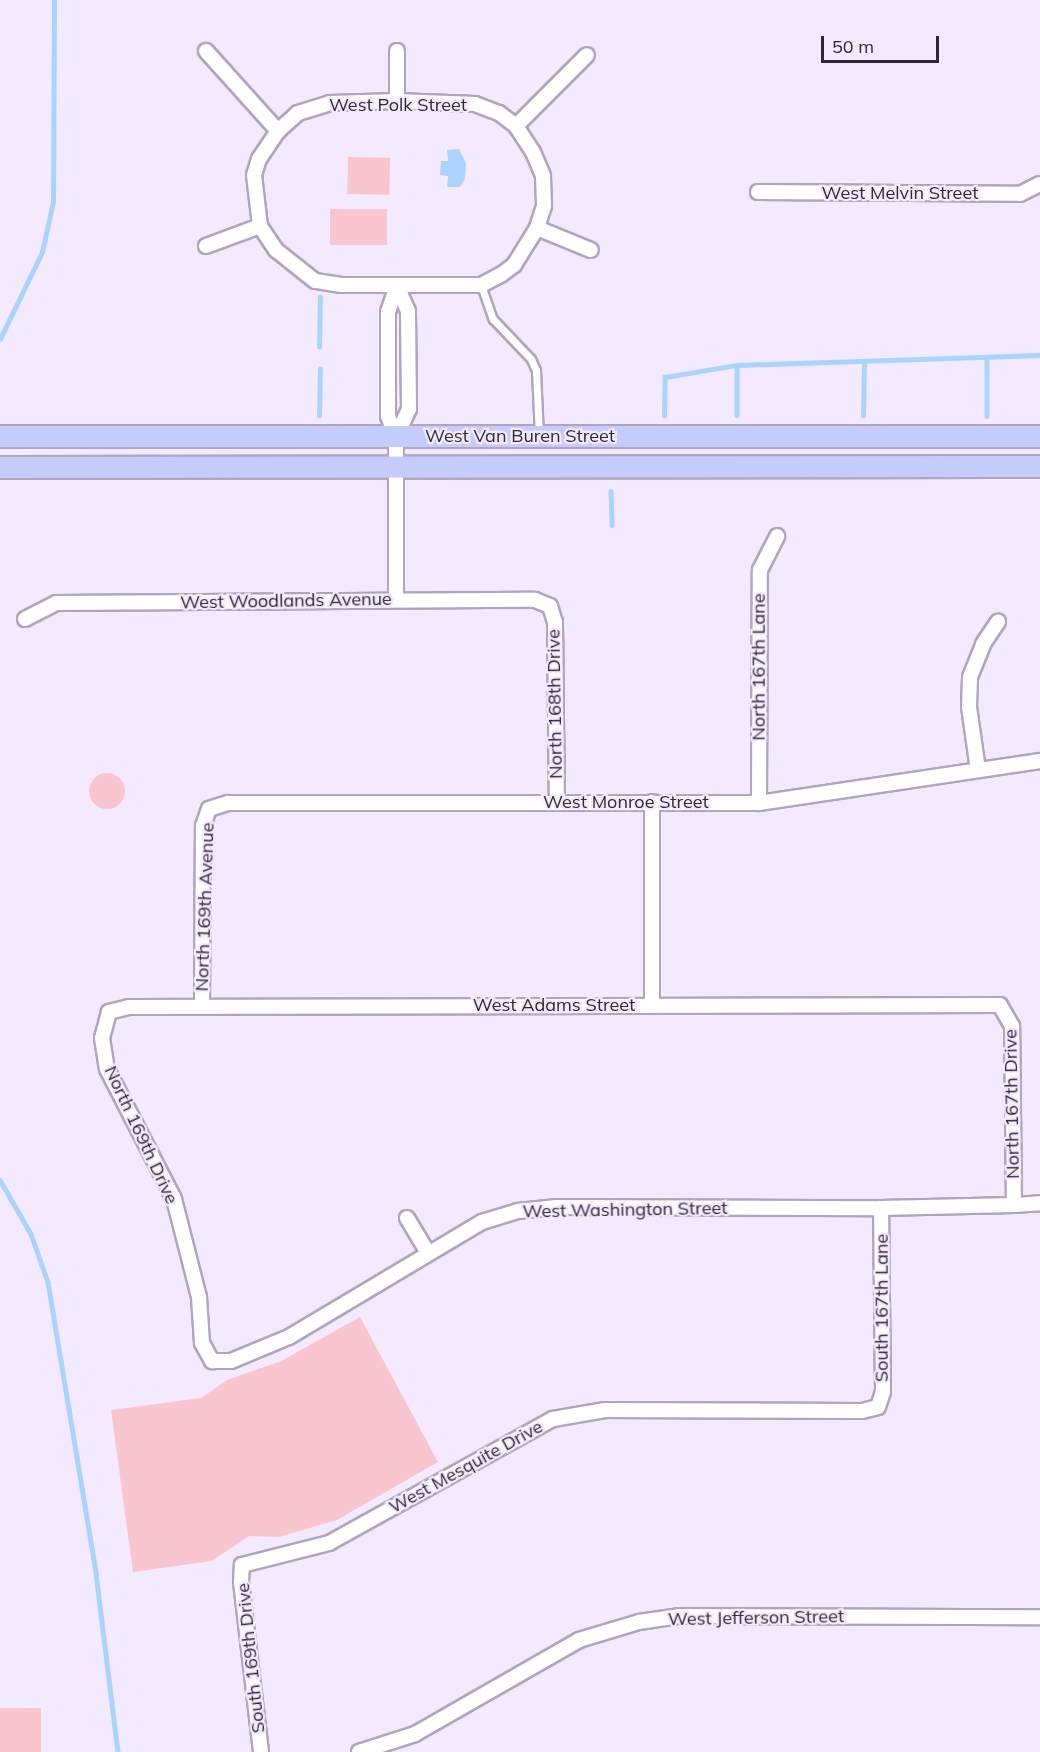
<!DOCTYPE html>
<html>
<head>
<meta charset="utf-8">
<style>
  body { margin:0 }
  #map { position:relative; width:1040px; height:1752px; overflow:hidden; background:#f4eaff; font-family:Mulish,sans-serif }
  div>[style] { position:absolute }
  .green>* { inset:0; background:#f9c5cf; transform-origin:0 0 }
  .round { border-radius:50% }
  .water>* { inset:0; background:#aad4fd }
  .stream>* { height:4.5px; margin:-2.25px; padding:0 2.25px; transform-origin:2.25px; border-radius:2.25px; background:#aad4fd }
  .roads { filter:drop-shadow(2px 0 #b1a5bd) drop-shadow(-2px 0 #b1a5bd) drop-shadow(0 2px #b1a5bd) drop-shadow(0 -2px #b1a5bd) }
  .lane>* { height:7px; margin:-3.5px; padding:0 3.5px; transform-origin:3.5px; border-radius:3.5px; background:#fff }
  .street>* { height:14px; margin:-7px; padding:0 7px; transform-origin:7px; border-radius:7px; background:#fff }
  .primary>* { height:21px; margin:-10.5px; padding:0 10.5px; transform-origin:10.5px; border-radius:10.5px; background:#c5cbfb }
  span { translate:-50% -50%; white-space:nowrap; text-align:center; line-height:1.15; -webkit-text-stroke:4.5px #f4eaff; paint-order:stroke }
  .street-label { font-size:18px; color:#2d2832 }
  .scale { position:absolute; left:821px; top:36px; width:118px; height:27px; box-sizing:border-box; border:3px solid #2d2832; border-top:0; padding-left:8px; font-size:18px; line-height:21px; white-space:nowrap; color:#2d2832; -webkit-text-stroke:4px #f4eaff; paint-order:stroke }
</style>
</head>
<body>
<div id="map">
  <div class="green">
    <i style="left:348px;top:157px;width:42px;height:37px;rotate:1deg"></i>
    <i style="left:330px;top:209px;width:57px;height:36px"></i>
    <i class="round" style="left:89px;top:773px;width:36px;height:36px"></i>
    <i style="clip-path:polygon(360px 1317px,438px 1462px,337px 1520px,279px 1537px,249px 1536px,212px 1561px,133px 1572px,111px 1410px,201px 1398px,227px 1380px,281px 1361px)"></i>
    <i style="left:0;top:1708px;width:41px;height:44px"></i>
  </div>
  <div class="water">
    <i style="clip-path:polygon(459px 149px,466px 163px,465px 179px,460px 187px,447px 187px,448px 176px,440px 175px,441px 161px,448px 161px,447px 150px)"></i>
  </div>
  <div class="stream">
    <i style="left:0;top:339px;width:97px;rotate:-64.2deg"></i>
    <i style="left:42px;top:252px;width:51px;rotate:-77.6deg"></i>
    <i style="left:53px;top:202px;width:202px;rotate:-89.7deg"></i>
    <i style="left:319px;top:347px;width:50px;rotate:-88.9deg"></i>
    <i style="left:987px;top:358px;width:58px;rotate:90deg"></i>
    <i style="left:737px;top:365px;width:50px;rotate:90deg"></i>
    <i style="left:319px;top:416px;width:47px;rotate:-88.8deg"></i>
    <i style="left:664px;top:416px;width:39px;rotate:-89deg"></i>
    <i style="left:665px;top:377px;width:73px;rotate:-9.5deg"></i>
    <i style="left:737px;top:365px;width:303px;rotate:-1.9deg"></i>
    <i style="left:863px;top:416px;width:53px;rotate:-88.9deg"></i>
    <i style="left:611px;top:491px;width:34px;rotate:88deg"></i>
    <i style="left:0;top:1180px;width:62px;rotate:60.1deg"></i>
    <i style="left:31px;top:1234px;width:51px;rotate:70.5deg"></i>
    <i style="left:48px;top:1282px;width:295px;rotate:80.6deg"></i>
    <i style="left:96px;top:1573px;width:180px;rotate:83deg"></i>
  </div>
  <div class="roads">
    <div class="lane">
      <i style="left:481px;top:285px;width:36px;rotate:71deg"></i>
      <i style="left:493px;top:319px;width:55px;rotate:46.5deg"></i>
      <i style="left:531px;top:359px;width:12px;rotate:66deg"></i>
      <i style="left:536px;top:370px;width:65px;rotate:87.4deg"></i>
    </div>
    <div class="street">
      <i style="left:206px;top:51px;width:108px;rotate:48deg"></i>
      <i style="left:397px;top:51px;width:50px;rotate:90deg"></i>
      <i style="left:397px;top:101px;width:78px;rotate:2.2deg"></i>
      <i style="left:475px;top:104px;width:26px;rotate:21deg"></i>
      <i style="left:499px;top:113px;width:21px;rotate:37deg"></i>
      <i style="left:516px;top:126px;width:31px;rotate:57deg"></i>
      <i style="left:533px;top:152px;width:26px;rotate:67deg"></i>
      <i style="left:543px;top:176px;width:30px;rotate:88deg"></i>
      <i style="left:544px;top:206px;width:23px;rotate:108deg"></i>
      <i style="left:537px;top:228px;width:44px;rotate:121.9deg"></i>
      <i style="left:514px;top:265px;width:15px;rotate:143deg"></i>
      <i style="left:502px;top:274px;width:24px;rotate:152deg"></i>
      <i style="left:481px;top:285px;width:140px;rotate:180deg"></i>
      <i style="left:341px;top:285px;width:26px;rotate:-171deg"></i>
      <i style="left:315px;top:281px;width:50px;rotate:-141.5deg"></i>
      <i style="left:276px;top:250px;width:29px;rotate:-124deg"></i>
      <i style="left:260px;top:226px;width:51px;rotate:-96.7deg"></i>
      <i style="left:254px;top:175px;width:17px;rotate:-73deg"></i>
      <i style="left:259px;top:159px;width:34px;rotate:-56deg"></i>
      <i style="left:278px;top:131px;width:27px;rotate:-42deg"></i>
      <i style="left:298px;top:113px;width:34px;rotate:-17deg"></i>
      <i style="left:330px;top:103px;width:67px;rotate:-1.7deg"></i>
      <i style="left:516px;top:126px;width:100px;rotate:-45deg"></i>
      <i style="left:758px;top:192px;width:262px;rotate:0.4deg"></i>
      <i style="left:1020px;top:194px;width:22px;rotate:-27deg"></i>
      <i style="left:537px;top:228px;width:58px;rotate:22.2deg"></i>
      <i style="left:206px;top:246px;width:58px;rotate:-20.3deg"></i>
      <i style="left:396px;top:437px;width:31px;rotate:-65deg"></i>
      <i style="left:409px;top:409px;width:98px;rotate:-90.6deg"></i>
      <i style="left:408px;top:311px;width:27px;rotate:-114deg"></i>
      <i style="left:396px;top:600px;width:163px;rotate:-90deg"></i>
      <i style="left:396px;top:437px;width:22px;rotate:-111deg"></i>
      <i style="left:388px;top:416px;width:104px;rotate:-90deg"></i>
      <i style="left:388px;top:312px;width:28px;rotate:-71deg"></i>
      <i style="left:25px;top:619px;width:35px;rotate:-27deg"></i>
      <i style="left:56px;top:603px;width:479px;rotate:-0.4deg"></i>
      <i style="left:535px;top:600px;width:16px;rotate:22deg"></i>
      <i style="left:550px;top:606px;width:17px;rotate:73deg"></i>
      <i style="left:555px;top:622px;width:180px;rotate:89.4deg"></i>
      <i style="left:978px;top:770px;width:64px;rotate:-98.1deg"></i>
      <i style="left:969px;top:707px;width:30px;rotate:-88deg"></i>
      <i style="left:970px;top:677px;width:35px;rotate:-68deg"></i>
      <i style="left:983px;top:644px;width:27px;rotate:-56deg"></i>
      <i style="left:652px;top:802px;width:202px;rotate:90deg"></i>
      <i style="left:759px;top:803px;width:233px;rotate:-89.8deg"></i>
      <i style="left:760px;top:570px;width:38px;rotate:-63deg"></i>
      <i style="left:202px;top:1006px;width:180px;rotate:-89.7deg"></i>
      <i style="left:203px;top:826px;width:18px;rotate:-71deg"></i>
      <i style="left:209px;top:809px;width:20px;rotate:-18deg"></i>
      <i style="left:228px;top:803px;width:531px"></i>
      <i style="left:759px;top:803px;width:284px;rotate:-8.5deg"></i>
      <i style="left:1014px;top:1205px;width:179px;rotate:-90.6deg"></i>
      <i style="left:1012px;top:1026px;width:24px;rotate:-120deg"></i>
      <i style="left:1000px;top:1005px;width:871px;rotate:179.87deg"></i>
      <i style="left:129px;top:1007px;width:21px;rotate:166deg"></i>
      <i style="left:109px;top:1012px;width:27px;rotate:105deg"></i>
      <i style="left:102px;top:1038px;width:31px;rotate:81deg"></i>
      <i style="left:107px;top:1069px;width:146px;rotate:62.7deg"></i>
      <i style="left:174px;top:1199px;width:101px;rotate:75.7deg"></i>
      <i style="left:199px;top:1297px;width:46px;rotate:86.3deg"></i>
      <i style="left:202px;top:1343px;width:21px;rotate:61deg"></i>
      <i style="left:212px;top:1361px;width:19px"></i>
      <i style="left:231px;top:1361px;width:63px;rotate:-22.5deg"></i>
      <i style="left:289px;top:1337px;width:225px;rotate:-30.8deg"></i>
      <i style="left:482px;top:1222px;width:38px;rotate:-17deg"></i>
      <i style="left:518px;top:1211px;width:39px;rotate:-6deg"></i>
      <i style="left:557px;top:1207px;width:324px;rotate:0.2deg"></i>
      <i style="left:881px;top:1208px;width:133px;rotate:-1.3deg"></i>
      <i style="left:1014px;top:1205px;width:26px;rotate:-4deg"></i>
      <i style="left:407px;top:1218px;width:41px;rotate:59deg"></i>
      <i style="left:261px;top:1752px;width:171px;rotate:-96.7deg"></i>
      <i style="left:241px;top:1582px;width:17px;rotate:-87deg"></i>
      <i style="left:242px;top:1565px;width:90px;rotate:-14.2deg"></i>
      <i style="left:329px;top:1543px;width:256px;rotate:-29deg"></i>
      <i style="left:553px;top:1419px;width:53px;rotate:-9.8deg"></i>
      <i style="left:605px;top:1410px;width:257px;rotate:0.2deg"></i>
      <i style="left:862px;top:1411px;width:16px;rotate:-14deg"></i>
      <i style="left:878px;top:1407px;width:16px;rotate:-72deg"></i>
      <i style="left:883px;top:1392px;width:184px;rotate:-90.6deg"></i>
      <i style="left:359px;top:1752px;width:59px;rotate:-17.8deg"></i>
      <i style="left:415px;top:1734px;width:189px;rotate:-29.8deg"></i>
      <i style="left:579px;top:1640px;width:63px;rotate:-16.7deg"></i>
      <i style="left:639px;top:1622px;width:40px;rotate:-8.5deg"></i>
      <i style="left:679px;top:1616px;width:361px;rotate:0.2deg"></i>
    </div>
    <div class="primary">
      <i style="left:0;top:436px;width:1040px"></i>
      <i style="left:0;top:467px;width:1040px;rotate:-0.06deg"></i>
    </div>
  </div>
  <div class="street-label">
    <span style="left:398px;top:105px">West Polk Street</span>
    <span style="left:900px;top:193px">West Melvin Street</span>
    <span style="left:520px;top:436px">West Van Buren Street</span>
    <span style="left:286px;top:601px;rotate:-1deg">West Woodlands Avenue</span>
    <span style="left:759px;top:667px;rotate:-90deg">North 167th Lane</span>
    <span style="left:555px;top:704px;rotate:-91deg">North 168th Drive</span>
    <span style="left:626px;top:802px">West Monroe Street</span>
    <span style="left:205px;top:907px;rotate:-88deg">North 169th Avenue</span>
    <span style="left:554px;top:1005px">West Adams Street</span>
    <span style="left:1012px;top:1104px;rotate:-91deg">North 167th Drive</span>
    <span style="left:141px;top:1135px;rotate:65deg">North 169th Drive</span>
    <span style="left:625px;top:1210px;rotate:-1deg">West Washington Street</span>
    <span style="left:882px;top:1308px;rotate:-90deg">South 167th Lane</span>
    <span style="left:466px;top:1467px;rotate:-29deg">West Mesquite Drive</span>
    <span style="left:756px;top:1618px;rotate:-1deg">West Jefferson Street</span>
    <span style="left:251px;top:1658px;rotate:-96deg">South 169th Drive</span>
  </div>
  <div class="scale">50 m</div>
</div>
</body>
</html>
